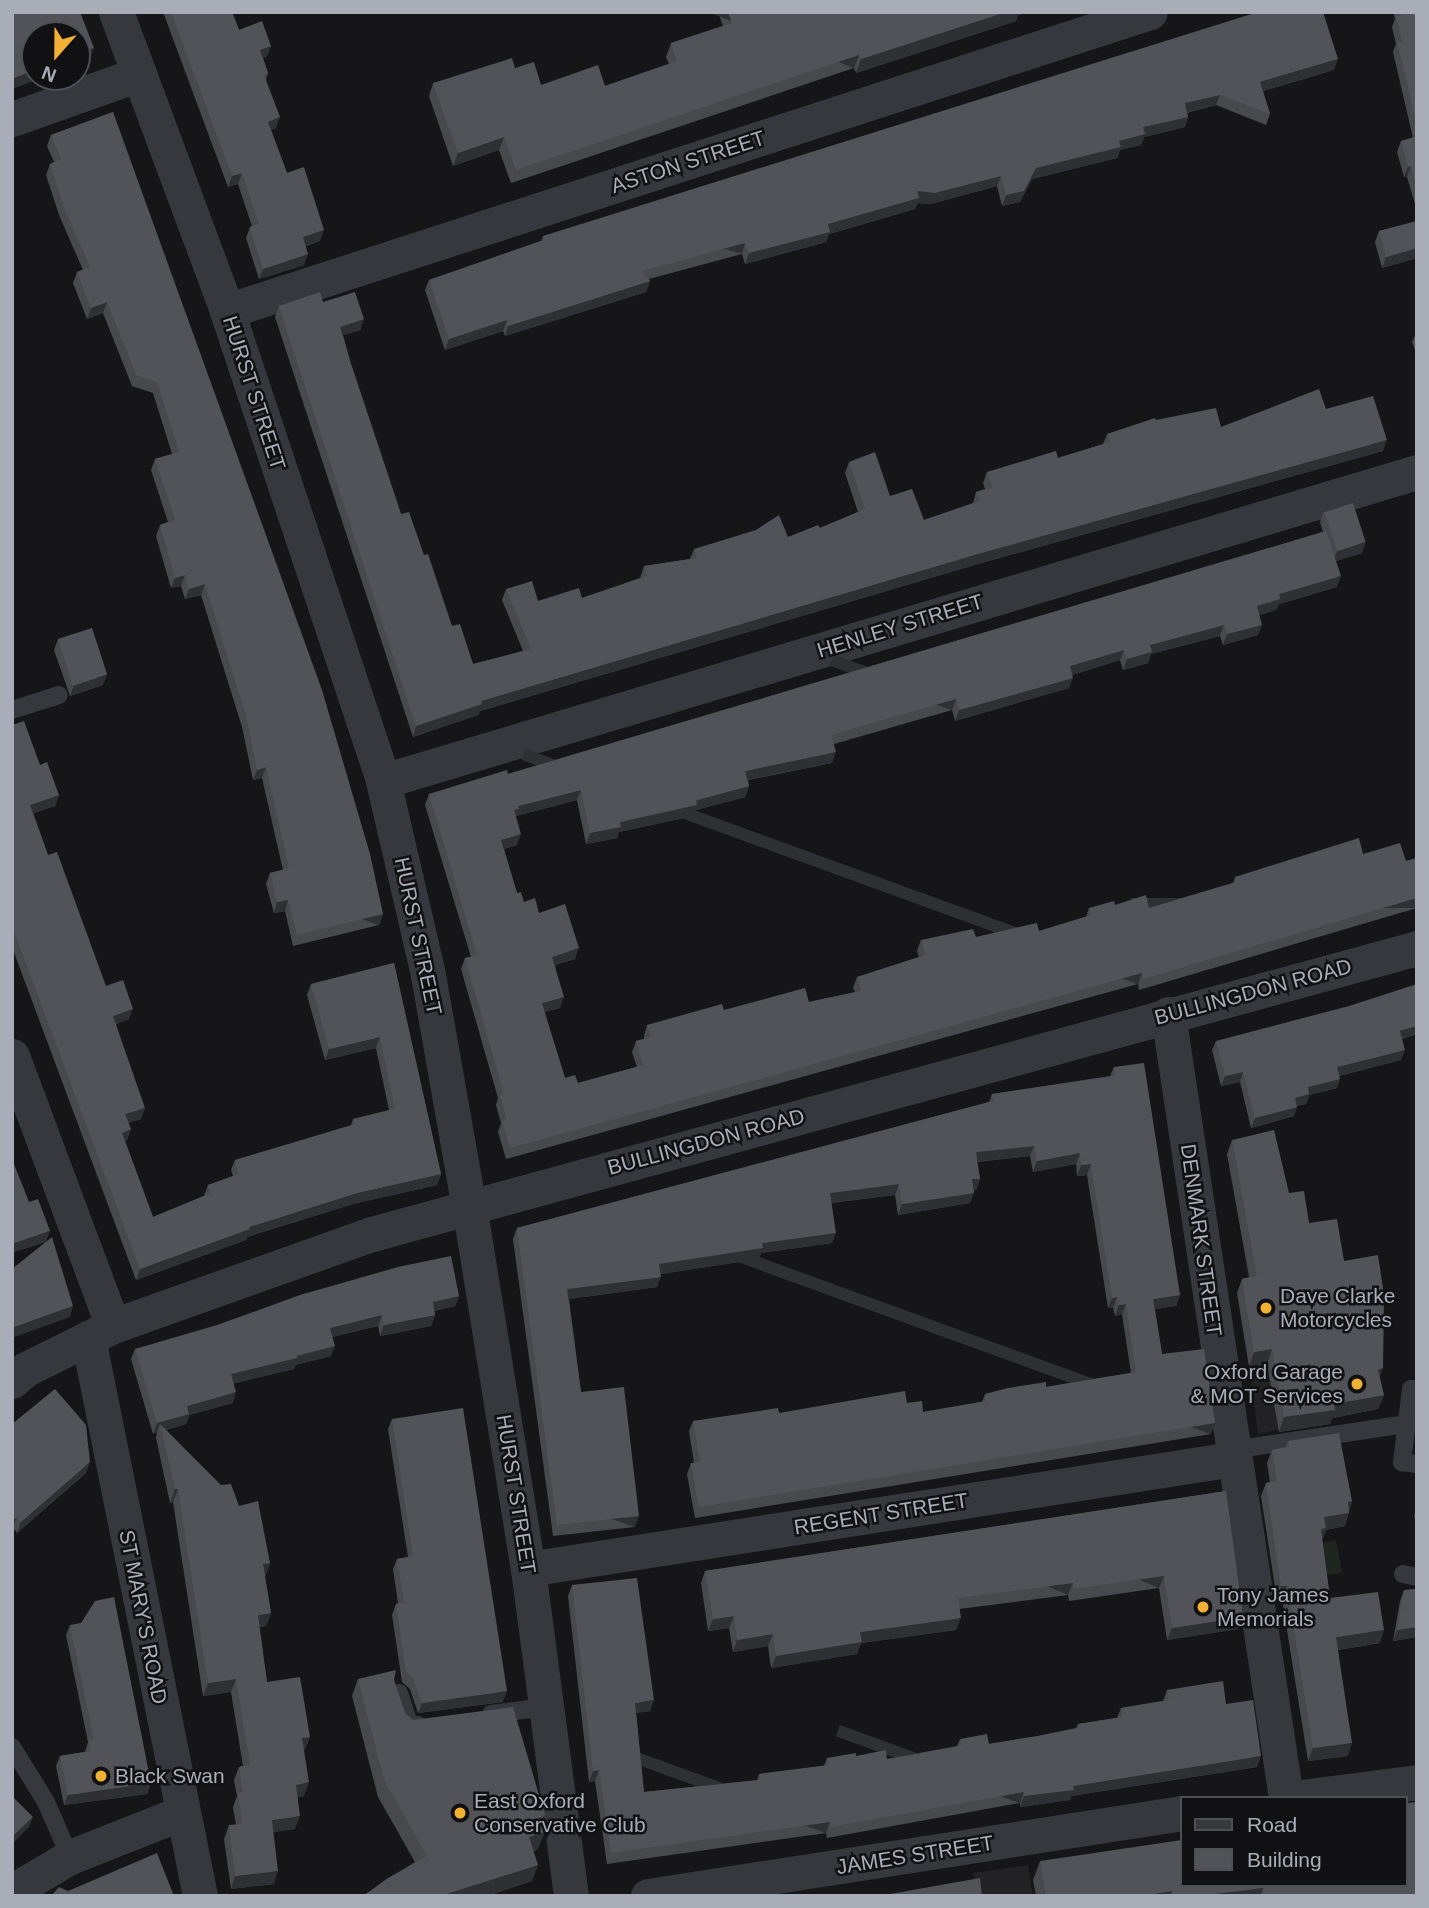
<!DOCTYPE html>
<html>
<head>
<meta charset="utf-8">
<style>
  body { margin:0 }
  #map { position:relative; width:1429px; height:1908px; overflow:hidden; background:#161618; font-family:Helvetica,sans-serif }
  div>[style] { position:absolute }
  .built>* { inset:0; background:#222225 }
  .green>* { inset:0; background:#1e261f; transform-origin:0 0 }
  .lane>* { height:18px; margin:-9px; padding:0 9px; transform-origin:9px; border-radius:9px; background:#37383d }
  .street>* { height:35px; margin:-17.5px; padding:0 17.5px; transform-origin:17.5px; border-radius:17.5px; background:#37383d }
  .wall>* { inset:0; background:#47494d }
  .shaded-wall>* { inset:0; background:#2f3033; transform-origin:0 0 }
  .building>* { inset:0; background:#525359; transform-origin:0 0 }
  .dots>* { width:19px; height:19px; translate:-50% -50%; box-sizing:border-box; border:4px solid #111113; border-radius:50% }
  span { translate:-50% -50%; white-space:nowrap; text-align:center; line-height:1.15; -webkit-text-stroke:5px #111113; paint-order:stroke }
  .street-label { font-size:21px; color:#a8adb8 }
  .poi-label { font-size:21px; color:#a8adb8 }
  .left { translate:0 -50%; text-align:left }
  .right { translate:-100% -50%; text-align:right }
  .frame { position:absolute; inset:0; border:14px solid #a8adb8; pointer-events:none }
  .legend { position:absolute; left:1180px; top:1796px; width:228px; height:91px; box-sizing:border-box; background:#111113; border:2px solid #4d4f55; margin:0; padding:9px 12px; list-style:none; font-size:21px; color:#a8adb8 }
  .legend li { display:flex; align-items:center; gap:14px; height:35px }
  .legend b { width:35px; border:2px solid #4d4f55 }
  .north { position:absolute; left:21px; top:21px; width:70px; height:70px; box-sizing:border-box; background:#111113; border:2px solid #4d4f55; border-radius:50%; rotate:201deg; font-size:19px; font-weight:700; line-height:28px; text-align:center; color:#a8adb8 }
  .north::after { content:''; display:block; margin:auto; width:24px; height:32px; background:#f2b134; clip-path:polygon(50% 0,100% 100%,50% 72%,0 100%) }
</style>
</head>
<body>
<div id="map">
  <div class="built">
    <i style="clip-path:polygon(1382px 1341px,1378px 1409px,1258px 1434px,1249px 1366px)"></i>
    <i style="clip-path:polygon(1028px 1865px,1033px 1896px,977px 1896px,973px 1873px)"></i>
  </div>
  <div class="green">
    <i style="left:1336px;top:1540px;width:33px;height:20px;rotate:79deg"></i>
  </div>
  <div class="lane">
    <i style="left:12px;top:710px;width:49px;rotate:-17.7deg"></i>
    <i style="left:1417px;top:1390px;width:6px;rotate:-171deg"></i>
    <i style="left:1411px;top:1389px;width:74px;rotate:97deg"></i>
    <i style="left:1402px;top:1462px;width:15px;rotate:8deg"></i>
    <i style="left:1232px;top:1450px;width:177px;rotate:-8.5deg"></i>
    <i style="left:1403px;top:1574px;width:14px;rotate:12deg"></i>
    <i style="left:399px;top:1693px;width:35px;rotate:72deg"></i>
    <i style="left:410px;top:1726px;width:8px;rotate:-7deg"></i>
    <i style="left:491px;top:1714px;width:55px;rotate:-7.3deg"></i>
    <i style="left:12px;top:1747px;width:65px;rotate:58.3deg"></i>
    <i style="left:46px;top:1802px;width:60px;rotate:66.4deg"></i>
  </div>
  <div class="street">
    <i style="left:116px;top:12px;width:319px;rotate:69.6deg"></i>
    <i style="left:227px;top:311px;width:495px;rotate:71.6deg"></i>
    <i style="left:383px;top:781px;width:199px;rotate:76.9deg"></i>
    <i style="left:428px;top:975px;width:253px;rotate:80deg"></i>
    <i style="left:472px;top:1224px;width:350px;rotate:80.8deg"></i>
    <i style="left:528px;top:1569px;width:330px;rotate:82.5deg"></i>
    <i style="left:12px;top:119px;width:135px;rotate:-19.5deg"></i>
    <i style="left:227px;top:311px;width:970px;rotate:-17.95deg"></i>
    <i style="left:383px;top:781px;width:1079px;rotate:-16.64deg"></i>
    <i style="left:1168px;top:1014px;width:793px;rotate:81.44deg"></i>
    <i style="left:12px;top:1056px;width:288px;rotate:69.5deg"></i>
    <i style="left:88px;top:1338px;width:569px;rotate:78.65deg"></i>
    <i style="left:12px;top:1381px;width:18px;rotate:-41deg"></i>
    <i style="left:26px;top:1369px;width:97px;rotate:-26.3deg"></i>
    <i style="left:113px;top:1326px;width:275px;rotate:-19.6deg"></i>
    <i style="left:372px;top:1234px;width:1083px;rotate:-15.31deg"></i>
    <i style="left:528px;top:1569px;width:714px;rotate:-8.87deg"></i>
    <i style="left:1294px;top:1798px;width:124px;rotate:-7.4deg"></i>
    <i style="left:13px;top:1896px;width:18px;rotate:-45deg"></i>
    <i style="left:26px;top:1883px;width:51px;rotate:-30.6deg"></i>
    <i style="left:70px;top:1857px;width:119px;rotate:-21.6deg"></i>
    <i style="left:648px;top:1896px;width:540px;rotate:-8.83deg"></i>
  </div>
  <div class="wall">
    <i style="clip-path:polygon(163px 12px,232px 12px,239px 30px,271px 46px,267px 56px,263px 58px,268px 73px,266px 80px,276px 128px,271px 130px,287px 173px,320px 241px,306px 246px,304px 265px,259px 279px,246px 238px,250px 227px,252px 226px,238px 184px,228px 187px)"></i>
    <i style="clip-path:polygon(718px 12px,1028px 12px,1018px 15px,1016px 21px,856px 73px,854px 68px,511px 183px,499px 150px,453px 166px,429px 96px,433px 83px,515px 68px,541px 85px,605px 86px,669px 64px,666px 57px,671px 43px,723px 26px)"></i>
    <i style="clip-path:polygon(1393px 12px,1417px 12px,1417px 211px,1407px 177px,1404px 177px,1397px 152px,1401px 141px,1413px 138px,1393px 52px,1396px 44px,1392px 27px,1395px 19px)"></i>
    <i style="clip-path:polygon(1334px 70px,1263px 91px,1270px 114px,1266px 125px,1216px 105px,1187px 113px,1188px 117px,1185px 127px,1144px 137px,1141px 145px,1120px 150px,1117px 158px,1032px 179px,1020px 202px,1002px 206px,997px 186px,931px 204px,918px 203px,915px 209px,829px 234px,826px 242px,745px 264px,742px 254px,649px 279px,650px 281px,646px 292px,505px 336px,503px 331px,445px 350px,425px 290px,429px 280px,541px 241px,543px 236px)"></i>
    <i style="clip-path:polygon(113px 112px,383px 914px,379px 925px,293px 946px,285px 911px,274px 913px,266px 884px,270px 873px,283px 870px,262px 778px,253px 780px,242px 727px,201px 595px,185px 599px,181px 586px,171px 588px,156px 536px,160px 525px,168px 522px,151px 470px,155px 459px,172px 454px,153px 393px,132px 386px,103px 313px,87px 319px,73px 283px,77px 272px,83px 270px,59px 215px,46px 175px,50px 164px,54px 162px,47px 146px,51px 135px)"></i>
    <i style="clip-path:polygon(1417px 221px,1417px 258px,1382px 268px,1375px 242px,1379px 231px)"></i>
    <i style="clip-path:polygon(323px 302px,364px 319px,360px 330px,343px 335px,351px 364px,401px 514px,424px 555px,452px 626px,473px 664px,523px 651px,502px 600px,506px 589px,538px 601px,582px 598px,640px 578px,644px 566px,690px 559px,694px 549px,788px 537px,820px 528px,858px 512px,845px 473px,849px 462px,890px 496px,924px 520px,973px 503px,976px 492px,985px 489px,983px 483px,987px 472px,1058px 458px,1103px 444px,1107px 434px,1156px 420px,1221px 427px,1326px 409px,1383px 451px,978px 564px,480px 711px,478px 715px,413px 737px,275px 317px,279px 306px)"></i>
    <i style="clip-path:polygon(1417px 331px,1417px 355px,1412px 342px)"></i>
    <i style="clip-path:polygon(1324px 511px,1362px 553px,1336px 561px,1337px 587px,1279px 604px,1276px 610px,1259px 615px,1258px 635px,1223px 645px,1220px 636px,1151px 654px,1148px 663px,1123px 670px,1120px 660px,1072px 675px,1069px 688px,955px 721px,952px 710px,834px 744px,832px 763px,748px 780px,749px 786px,745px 797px,696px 810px,693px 816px,619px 832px,617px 838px,586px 844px,577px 800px,516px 816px,517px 845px,504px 849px,517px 893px,524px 902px,539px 913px,575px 959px,555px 965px,560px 1008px,544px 1012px,565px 1078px,578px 1083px,637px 1067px,632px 1052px,636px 1041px,644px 1039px,644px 1036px,647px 1025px,724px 1010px,809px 1002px,855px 992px,853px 988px,857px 977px,919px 957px,917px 951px,921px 940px,976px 937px,1039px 931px,1086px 917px,1089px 908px,1115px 905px,1149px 908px,1233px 883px,1235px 877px,1363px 854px,1406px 861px,1417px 858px,1417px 908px,1139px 990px,1138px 984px,506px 1159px,498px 1132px,501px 1123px,496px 1105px,498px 1098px,461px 969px,465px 958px,471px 957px,425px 805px,429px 794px,508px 774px,1323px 532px,1320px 522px)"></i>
    <i style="clip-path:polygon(58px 639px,103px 685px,70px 696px,54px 650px)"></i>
    <i style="clip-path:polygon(12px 725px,59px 795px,55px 806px,33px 813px,48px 855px,106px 986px,129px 1019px,116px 1024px,141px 1119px,128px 1123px,131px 1129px,127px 1140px,125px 1141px,153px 1217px,204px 1196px,208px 1185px,233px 1176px,231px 1170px,235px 1160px,351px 1126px,353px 1119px,389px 1110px,376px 1048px,325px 1060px,307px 995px,311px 984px,394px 963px,441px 1174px,437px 1185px,353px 1204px,247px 1237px,246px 1240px,136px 1280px,12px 947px)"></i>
    <i style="clip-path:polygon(1417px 1034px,1402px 1039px,1401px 1060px,1339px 1076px,1337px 1088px,1309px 1095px,1306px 1104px,1297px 1106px,1294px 1116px,1251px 1128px,1240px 1082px,1221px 1086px,1212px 1050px,1216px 1041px)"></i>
    <i style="clip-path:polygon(1114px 1067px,1180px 1295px,1176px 1306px,1155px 1309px,1162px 1354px,1211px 1434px,695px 1518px,687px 1474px,691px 1463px,694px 1463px,689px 1431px,693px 1421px,907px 1403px,923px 1412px,982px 1402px,985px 1394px,1046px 1387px,1131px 1373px,1122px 1314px,1115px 1316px,1113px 1308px,1108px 1308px,1087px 1175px,1077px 1176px,1076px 1164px,1033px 1172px,1030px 1156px,977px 1162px,980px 1179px,976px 1190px,974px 1190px,970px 1203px,898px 1215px,895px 1195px,831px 1203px,832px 1243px,761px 1253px,759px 1259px,660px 1274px,657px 1287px,569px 1299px,581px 1392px,635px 1527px,553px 1536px,513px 1239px,517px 1228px,989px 1102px,992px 1094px,1110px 1076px)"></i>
    <i style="clip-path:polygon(1232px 1140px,1289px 1193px,1309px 1223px,1344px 1261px,1379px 1378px,1384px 1395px,1378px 1409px,1332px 1418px,1330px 1424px,1279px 1432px,1267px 1364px,1249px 1367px,1237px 1293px,1242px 1279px,1249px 1277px,1227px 1154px)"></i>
    <i style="clip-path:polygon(459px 1296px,455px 1306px,434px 1311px,435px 1315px,431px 1326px,380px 1336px,378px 1326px,332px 1337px,331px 1356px,295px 1365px,294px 1369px,234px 1383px,233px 1403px,189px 1415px,186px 1424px,166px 1430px,239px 1506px,270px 1563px,265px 1577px,271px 1613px,266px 1626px,259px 1627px,267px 1682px,310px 1737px,304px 1750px,304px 1796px,298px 1797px,295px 1829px,273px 1832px,274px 1884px,231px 1889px,224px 1839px,229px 1825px,236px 1825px,233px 1807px,237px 1796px,234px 1780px,239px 1767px,243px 1766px,231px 1692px,203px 1696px,173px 1502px,170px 1503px,156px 1438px,157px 1432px,153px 1434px,131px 1359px,135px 1349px)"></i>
    <i style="clip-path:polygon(392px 1419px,503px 1702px,418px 1713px,410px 1689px,402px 1682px,392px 1615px,396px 1604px,398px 1603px,393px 1569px,397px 1559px,408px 1557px,388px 1429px)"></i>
    <i style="clip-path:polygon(12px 1424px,86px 1473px,17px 1533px,13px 1528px)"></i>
    <i style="clip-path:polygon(1288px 1441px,1352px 1501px,1345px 1526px,1326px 1530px,1322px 1540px,1330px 1598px,1380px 1643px,1338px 1650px,1348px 1756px,1308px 1761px,1282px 1599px,1277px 1600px,1261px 1496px,1266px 1483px,1270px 1482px,1267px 1463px,1272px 1450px,1285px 1447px)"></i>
    <i style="clip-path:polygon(1226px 1491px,1243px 1617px,1238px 1629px,1167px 1640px,1159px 1588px,1069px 1601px,1068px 1595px,959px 1609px,956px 1630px,861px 1643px,857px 1654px,771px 1668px,768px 1646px,733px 1652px,729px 1628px,708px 1631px,701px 1583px,705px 1571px)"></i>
    <i style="clip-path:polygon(1417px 1501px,1417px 1519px,1414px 1518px)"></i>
    <i style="clip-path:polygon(572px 1585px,650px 1711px,636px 1713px,644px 1792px,757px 1780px,759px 1774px,824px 1766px,827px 1758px,856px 1756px,887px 1759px,957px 1746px,960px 1739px,989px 1744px,1038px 1736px,1076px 1728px,1078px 1724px,1117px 1718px,1121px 1708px,1163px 1701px,1167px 1690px,1226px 1704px,1257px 1767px,1071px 1796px,1070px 1800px,1020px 1807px,1020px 1803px,827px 1838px,826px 1833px,607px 1864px,595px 1781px,589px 1782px,568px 1596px)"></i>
    <i style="clip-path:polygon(1417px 1589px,1417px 1637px,1393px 1641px,1400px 1601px,1404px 1590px)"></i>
    <i style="clip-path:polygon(70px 1625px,151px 1783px,147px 1794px,64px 1805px,56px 1766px,60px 1756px,85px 1752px,88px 1742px,66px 1635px)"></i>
    <i style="clip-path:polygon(358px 1679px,394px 1680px,405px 1713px,413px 1720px,545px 1815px,542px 1821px,538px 1849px,534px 1851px,532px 1881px,487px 1896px,363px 1896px,415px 1862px,378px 1797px,352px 1696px)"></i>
    <i style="clip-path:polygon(1040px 1861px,1182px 1885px,1417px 1896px,1036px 1896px,1033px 1880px)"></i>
  </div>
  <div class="shaded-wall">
    <i style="clip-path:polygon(1006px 12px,1028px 12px,1018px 15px,1016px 21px,856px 73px,861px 59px)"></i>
    <i style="clip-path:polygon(271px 46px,267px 56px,256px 61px,260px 50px)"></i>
    <i style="clip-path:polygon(94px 48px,89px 60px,77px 64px,77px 54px)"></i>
    <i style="left:859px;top:55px;width:14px;height:362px;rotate:111deg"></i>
    <i style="clip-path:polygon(1338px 59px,1334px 70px,1256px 93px,1260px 82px)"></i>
    <i style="clip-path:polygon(35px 70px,35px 77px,44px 77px,12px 89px,12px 79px)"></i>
    <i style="clip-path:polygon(1220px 95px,1216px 105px,1181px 114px,1185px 103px)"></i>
    <i style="clip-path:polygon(280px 117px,276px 128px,264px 133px,268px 122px)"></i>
    <i style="clip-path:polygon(1188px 117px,1185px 127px,1144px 137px,1141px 145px,1120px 150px,1117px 158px,1032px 179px,1020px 202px,1002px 206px,1006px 195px,1036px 168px,1119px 141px,1143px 127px)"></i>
    <i style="clip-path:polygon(504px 137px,499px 150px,453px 166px,458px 153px)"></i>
    <i style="clip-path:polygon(1411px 166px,1407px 177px,1404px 177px,1408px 167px)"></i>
    <i style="clip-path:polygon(242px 173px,238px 184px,228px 187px,232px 176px)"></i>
    <i style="clip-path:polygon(1001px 176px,997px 186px,931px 204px,918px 203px,915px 209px,829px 234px,826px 242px,745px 264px,749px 253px,917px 191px)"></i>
    <i style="clip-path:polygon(324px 230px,320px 241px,299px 248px,303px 237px)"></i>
    <i style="left:745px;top:243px;width:11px;height:107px;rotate:105deg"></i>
    <i style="clip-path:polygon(1417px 248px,1417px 258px,1382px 268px,1386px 257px)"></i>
    <i style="clip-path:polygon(308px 254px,304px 265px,259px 279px,263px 269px)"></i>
    <i style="clip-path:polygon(650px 281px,646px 292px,505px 336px,508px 326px)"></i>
    <i style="clip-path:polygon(107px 302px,103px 313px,87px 319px,91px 308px)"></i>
    <i style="clip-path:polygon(364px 319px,360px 330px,337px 337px,340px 327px)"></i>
    <i style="clip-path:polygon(507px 320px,503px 331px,445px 350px,449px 339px)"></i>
    <i style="clip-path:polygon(1387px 440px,1383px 451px,978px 564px,480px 711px,478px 715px,413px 737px,416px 726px,481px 701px,981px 553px)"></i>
    <i style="clip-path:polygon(1366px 542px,1362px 553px,1333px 562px,1337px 551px)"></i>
    <i style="clip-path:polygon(185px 575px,181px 586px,171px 588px,175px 578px)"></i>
    <i style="clip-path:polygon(1341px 576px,1337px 587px,1279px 604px,1276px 610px,1253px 617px,1257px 606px,1279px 594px)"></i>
    <i style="clip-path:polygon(205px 584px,201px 595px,185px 599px,189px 589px)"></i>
    <i style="clip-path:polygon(1224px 625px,1220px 636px,1151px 654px,1148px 663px,1123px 670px,1127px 659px,1150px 645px)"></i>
    <i style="clip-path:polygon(1262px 625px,1258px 635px,1223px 645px,1227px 634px)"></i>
    <i style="clip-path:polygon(1124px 650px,1120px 660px,1066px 677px,1070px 666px)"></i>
    <i style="clip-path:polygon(107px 675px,103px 685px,70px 696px,74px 685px)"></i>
    <i style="clip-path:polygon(1073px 678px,1069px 688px,955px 721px,959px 710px)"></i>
    <i style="left:956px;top:699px;width:12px;height:130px;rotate:110deg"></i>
    <i style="clip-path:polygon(836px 752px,832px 763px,741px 781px,745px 771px)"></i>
    <i style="clip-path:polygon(266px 767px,262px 778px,253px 780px,257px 770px)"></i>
    <i style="clip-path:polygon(749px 786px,745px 797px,696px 810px,693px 816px,619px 832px,617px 838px,586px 844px,590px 833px,620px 822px)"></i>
    <i style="clip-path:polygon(581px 790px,577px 800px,516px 816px,514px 810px,518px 806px)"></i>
    <i style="clip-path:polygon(59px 795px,55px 806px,26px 816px,30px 805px)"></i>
    <i style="clip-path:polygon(521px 834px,517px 845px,497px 851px,501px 840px)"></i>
    <i style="left:1417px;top:898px;width:10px;height:286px;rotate:90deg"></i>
    <i style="clip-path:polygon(288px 900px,285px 911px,274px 913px,277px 902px)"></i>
    <i style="left:383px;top:914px;width:12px;height:89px;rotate:110deg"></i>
    <i style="clip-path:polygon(579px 948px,575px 959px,548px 967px,552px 957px)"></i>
    <i style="left:1142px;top:973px;width:12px;height:656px;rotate:110deg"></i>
    <i style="clip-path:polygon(564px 997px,560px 1008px,538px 1014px,542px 1003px)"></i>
    <i style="clip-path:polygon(133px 1009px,129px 1019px,109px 1026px,113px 1016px)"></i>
    <i style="clip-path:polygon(1417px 1026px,1417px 1034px,1396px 1040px,1400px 1031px)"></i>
    <i style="clip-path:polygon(380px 1037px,376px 1048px,325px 1060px,329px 1049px)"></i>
    <i style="clip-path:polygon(1405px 1050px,1401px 1060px,1334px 1077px,1337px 1067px)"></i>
    <i style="clip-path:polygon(1243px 1072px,1240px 1082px,1221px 1086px,1225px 1076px)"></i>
    <i style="clip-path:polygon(1340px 1079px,1337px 1088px,1309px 1095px,1306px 1104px,1291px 1107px,1295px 1098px,1308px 1087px)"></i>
    <i style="clip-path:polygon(1297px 1107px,1294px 1116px,1251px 1128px,1255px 1118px)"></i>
    <i style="clip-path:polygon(145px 1108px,141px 1119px,121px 1125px,125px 1114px)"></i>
    <i style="clip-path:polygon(131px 1129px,127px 1140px,118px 1143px,122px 1133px)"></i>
    <i style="clip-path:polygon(1034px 1146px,1030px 1156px,972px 1162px,976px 1152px)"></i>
    <i style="clip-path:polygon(1080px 1153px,1076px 1164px,1033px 1172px,1037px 1161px)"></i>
    <i style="clip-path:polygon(1091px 1164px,1087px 1175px,1077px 1176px,1081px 1165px)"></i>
    <i style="clip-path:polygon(441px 1174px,437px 1185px,353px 1204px,247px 1237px,246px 1240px,136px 1280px,140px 1269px,249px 1227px,357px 1193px)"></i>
    <i style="clip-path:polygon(972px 1179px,980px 1179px,976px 1190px,968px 1190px)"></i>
    <i style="clip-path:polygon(899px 1184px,895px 1195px,826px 1203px,830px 1193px)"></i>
    <i style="clip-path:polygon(974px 1193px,970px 1203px,898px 1215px,902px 1204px)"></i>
    <i style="clip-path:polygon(50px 1231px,46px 1242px,12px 1253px,12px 1244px)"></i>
    <i style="clip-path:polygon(836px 1233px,832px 1243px,761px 1253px,759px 1259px,655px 1275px,659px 1264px,762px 1243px)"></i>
    <i style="clip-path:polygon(661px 1277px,657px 1287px,563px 1300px,567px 1289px)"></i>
    <i style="clip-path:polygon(1180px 1295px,1176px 1306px,1149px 1310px,1153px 1299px)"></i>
    <i style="clip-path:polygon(459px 1296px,455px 1306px,429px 1312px,433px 1302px)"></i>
    <i style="clip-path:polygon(1117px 1297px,1113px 1308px,1108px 1308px,1112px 1298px)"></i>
    <i style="clip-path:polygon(1126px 1304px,1122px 1314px,1115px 1316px,1119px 1305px)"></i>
    <i style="clip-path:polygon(73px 1306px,70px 1317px,12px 1338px,12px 1328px)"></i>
    <i style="clip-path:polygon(382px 1315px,378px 1326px,326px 1338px,330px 1328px)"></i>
    <i style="clip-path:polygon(435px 1315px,431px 1326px,380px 1336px,384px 1325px)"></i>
    <i style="clip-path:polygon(335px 1346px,331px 1356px,295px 1365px,294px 1369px,228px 1385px,231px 1374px)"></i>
    <i style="clip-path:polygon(1272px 1349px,1267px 1364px,1249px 1367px,1254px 1352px)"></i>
    <i style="clip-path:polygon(1383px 1368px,1378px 1382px,1378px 1370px)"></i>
    <i style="clip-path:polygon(236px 1392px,233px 1403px,189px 1415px,186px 1424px,162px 1431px,160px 1424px,157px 1432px,153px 1434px,157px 1423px,187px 1406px)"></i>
    <i style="clip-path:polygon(1384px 1395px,1378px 1409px,1332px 1418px,1330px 1424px,1279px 1432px,1284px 1417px,1334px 1404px)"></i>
    <i style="left:1215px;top:1423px;width:12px;height:523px;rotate:110deg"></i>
    <i style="clip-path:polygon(90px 1462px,86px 1473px,17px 1533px,21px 1522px)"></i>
    <i style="clip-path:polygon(175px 1489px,178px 1489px,173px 1502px,170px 1503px)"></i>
    <i style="clip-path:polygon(1352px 1501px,1345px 1526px,1326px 1530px,1321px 1542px,1316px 1543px,1324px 1517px,1348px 1502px)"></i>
    <i style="left:639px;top:1516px;width:12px;height:82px;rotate:110deg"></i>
    <i style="clip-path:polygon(17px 1517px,12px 1528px,12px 1521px)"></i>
    <i style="clip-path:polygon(270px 1563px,265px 1577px,263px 1564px)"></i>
    <i style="left:1164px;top:1576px;width:13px;height:92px;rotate:113deg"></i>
    <i style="left:1073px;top:1583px;width:13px;height:116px;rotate:113deg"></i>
    <i style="clip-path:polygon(1281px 1586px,1287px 1586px,1282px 1599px,1277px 1600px)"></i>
    <i style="clip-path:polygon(271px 1613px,266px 1626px,253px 1628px,258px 1615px)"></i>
    <i style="clip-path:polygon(734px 1616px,729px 1628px,708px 1631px,713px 1619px)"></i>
    <i style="clip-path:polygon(1243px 1617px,1238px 1629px,1167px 1640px,1172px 1628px)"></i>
    <i style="clip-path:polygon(961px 1618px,956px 1630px,861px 1643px,857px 1654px,771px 1668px,776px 1656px,860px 1632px)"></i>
    <i style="clip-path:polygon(1417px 1627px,1417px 1637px,1393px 1641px,1397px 1630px)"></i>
    <i style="clip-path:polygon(1384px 1630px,1380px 1643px,1331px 1651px,1336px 1637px)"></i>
    <i style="clip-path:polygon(773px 1634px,768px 1646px,733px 1652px,737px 1640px)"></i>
    <i style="clip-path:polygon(236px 1679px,231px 1692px,203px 1696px,208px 1683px)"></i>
    <i style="clip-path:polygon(507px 1691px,503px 1702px,418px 1713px,422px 1703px)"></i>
    <i style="clip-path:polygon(654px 1700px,650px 1711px,631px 1714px,635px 1703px)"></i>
    <i style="clip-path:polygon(310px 1737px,305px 1750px,297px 1751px,302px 1738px)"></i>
    <i style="clip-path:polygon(1352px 1743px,1348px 1756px,1308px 1761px,1313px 1748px)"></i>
    <i style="clip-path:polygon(1261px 1756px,1257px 1767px,1071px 1796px,1070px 1800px,1020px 1807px,1024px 1796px,1073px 1786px)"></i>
    <i style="clip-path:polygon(599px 1770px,595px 1781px,589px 1782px,593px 1771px)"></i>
    <i style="clip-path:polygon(309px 1782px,304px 1796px,291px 1798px,296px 1785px)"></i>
    <i style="clip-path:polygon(151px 1783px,147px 1794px,64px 1805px,68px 1795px)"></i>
    <i style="left:1024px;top:1792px;width:12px;height:196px;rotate:110deg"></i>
    <i style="clip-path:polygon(300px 1816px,295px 1829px,267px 1833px,272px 1820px)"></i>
    <i style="clip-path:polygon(33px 1817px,29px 1827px,12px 1844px,12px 1837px)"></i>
    <i style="left:830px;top:1822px;width:12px;height:221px;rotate:110deg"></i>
    <i style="clip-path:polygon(545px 1832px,538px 1849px,523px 1854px,529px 1837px)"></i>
    <i style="clip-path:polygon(538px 1865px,532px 1881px,487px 1896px,440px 1896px)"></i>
    <i style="clip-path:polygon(278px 1871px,274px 1884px,231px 1889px,235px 1876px)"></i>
    <i style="clip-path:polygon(1263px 1888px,1260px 1896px,1196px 1896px)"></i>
    <i style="clip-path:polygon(1172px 1891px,1170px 1896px,1141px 1896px)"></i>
  </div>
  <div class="building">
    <i style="clip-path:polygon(12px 12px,80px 12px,94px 48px,77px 54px,77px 35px,35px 35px,35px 70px,12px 79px)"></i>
    <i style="clip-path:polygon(171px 12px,232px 12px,239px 30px,262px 21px,271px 46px,260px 50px,268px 73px,264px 75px,280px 117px,268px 122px,287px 173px,304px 167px,324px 230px,303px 237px,308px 254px,263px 269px,250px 227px,259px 224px,242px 173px,232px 176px)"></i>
    <i style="clip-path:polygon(728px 12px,1006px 12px,861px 59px,859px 55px,516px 170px,504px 137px,458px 153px,433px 83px,512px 58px,515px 68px,534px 62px,541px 85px,598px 65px,605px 86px,677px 61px,671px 43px,732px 23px)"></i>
    <i style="clip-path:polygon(1258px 12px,1323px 12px,1338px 59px,1260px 82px,1270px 114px,1220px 95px,1185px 103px,1188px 117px,1143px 127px,1145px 134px,1119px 141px,1121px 147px,1036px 168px,1024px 191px,1006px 195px,1001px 176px,935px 193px,917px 191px,919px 198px,828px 224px,830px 232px,749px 253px,745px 243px,642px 271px,650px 281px,508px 326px,507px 320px,449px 339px,429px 280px,544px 240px,543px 236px)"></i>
    <i style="clip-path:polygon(1400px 12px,1417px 12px,1417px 125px,1397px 41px,1403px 43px,1396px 16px,1401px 16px)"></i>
    <i style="clip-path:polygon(113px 112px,322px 690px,370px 854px,383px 914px,297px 935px,288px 900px,277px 902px,270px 873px,289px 868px,266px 767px,257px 770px,246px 716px,205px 584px,189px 589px,185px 575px,175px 578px,160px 525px,175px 520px,155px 459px,179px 452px,157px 382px,136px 375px,107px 302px,91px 308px,77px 272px,90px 267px,63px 205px,50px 164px,61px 159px,51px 135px)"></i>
    <i style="clip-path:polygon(1417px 136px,1417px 187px,1411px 166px,1408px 167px,1401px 141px)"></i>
    <i style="clip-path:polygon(1417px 221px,1417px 248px,1386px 257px,1379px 231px)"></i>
    <i style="clip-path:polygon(320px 292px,323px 302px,355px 292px,364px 319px,340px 327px,351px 364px,401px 514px,409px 512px,424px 555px,428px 554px,452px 626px,460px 624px,473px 664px,531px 649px,506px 589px,532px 581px,538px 601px,579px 588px,582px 598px,647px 576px,644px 566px,697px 558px,694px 549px,756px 530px,779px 515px,788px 537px,818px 525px,820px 528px,865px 509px,849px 462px,875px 452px,890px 496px,912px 489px,924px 520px,980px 501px,976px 492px,993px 488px,987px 472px,1056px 451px,1058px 458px,1110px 442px,1107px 434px,1155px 418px,1156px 420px,1216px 408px,1221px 427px,1319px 389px,1326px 409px,1373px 396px,1387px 440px,981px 553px,481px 701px,482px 704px,416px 726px,279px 306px)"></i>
    <i style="left:1353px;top:503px;width:41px;height:30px;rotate:72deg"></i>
    <i style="clip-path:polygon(1326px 531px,1341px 576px,1279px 594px,1280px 599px,1257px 606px,1262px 625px,1227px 634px,1224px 625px,1150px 645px,1152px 652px,1127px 659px,1124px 650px,1070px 666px,1073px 678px,959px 710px,956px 699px,831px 735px,836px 752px,745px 771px,749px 786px,696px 800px,697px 805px,620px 822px,621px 827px,590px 833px,581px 790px,518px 806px,519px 809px,514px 810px,521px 834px,501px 840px,517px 893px,521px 892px,524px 902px,535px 898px,539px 913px,565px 904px,579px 948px,552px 957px,564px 997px,542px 1003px,565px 1078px,575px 1075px,578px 1083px,643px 1065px,636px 1041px,651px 1037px,647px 1025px,722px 1004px,724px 1010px,805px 988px,809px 1002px,861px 991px,857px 977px,926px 955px,921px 940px,973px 929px,976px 937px,1037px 923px,1039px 931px,1091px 915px,1089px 908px,1114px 901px,1115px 905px,1146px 895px,1149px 908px,1236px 882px,1235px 877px,1359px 838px,1363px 854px,1400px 843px,1406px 861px,1417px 858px,1417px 898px,1143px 979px,1142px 973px,510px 1148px,502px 1121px,507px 1119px,500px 1095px,504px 1094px,465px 958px,477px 955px,429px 794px,507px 770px,508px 774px)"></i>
    <i style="left:92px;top:628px;width:49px;height:36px;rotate:72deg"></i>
    <i style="clip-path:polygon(24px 721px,40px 765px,47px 762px,59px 795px,30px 805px,48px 855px,57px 852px,106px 986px,123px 980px,133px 1009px,113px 1016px,145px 1108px,125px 1114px,131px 1129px,122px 1133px,153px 1217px,211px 1193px,208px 1185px,239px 1174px,235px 1160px,355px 1124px,353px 1119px,395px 1109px,380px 1037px,329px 1049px,311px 984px,394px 963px,441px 1174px,357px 1193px,249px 1227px,250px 1229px,140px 1269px,12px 926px,12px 725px)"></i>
    <i style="clip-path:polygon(1417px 984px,1417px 1026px,1400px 1031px,1405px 1050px,1337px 1067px,1340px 1079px,1308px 1087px,1309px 1094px,1295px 1098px,1297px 1107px,1255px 1118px,1243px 1072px,1225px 1076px,1216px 1041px,1349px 1006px)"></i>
    <i style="clip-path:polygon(1144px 1063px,1180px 1295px,1153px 1299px,1162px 1354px,1204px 1349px,1215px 1423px,699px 1507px,691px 1463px,700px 1462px,693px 1421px,778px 1408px,779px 1413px,905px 1391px,907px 1403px,922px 1401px,923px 1412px,986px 1401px,985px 1394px,1008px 1388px,1046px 1382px,1046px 1387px,1136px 1372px,1126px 1304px,1119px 1305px,1117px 1297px,1112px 1298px,1091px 1164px,1081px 1165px,1080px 1153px,1037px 1161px,1034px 1146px,976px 1152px,980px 1179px,972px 1179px,974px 1193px,902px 1204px,899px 1184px,830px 1193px,836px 1233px,762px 1243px,763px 1248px,659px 1264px,661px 1277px,567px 1289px,581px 1392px,624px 1387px,639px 1516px,557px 1525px,517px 1228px,993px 1101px,992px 1094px,1115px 1076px,1114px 1067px)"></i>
    <i style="clip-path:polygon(1274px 1130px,1289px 1193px,1304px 1191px,1309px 1223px,1337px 1219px,1344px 1261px,1378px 1255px,1384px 1295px,1383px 1368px,1378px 1370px,1384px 1395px,1334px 1404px,1335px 1410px,1284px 1417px,1272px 1349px,1254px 1352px,1242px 1279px,1257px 1276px,1232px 1140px)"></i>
    <i style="clip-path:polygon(12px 1159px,29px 1202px,38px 1199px,50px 1231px,12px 1244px)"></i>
    <i style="clip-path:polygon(52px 1237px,73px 1306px,12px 1328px,12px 1269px)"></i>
    <i style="clip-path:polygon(451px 1256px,459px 1296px,433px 1302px,435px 1315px,384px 1325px,382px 1315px,330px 1328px,335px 1346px,297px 1355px,297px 1358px,231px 1374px,236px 1392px,187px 1406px,189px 1414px,157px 1423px,135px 1349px,217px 1325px,300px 1295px,398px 1267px)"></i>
    <i style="clip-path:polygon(55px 1389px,86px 1425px,90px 1462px,21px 1522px,17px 1517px,12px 1521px,12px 1424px)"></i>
    <i style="clip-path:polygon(463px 1408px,507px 1691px,422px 1703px,413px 1678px,406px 1671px,396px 1604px,404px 1603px,397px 1559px,413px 1556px,392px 1419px)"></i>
    <i style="clip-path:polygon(160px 1424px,221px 1485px,231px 1484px,239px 1506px,258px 1501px,270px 1563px,263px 1564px,271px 1613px,258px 1615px,267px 1682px,300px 1677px,310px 1737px,302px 1738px,309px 1782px,296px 1785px,300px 1816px,272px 1820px,278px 1871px,235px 1876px,229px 1825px,242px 1824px,238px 1793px,243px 1792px,239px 1767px,250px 1765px,236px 1679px,208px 1683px,178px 1489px,175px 1489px)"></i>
    <i style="clip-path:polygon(1339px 1433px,1352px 1501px,1348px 1502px,1349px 1513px,1324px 1517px,1326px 1528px,1321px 1529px,1330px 1598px,1378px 1592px,1384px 1630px,1336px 1637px,1352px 1743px,1313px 1748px,1287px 1586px,1281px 1586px,1266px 1483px,1277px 1481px,1272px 1450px,1289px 1447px,1288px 1441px)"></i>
    <i style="clip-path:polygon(1226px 1491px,1243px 1617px,1172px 1628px,1164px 1576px,1073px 1589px,1073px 1583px,958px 1598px,961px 1618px,860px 1632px,862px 1642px,776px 1656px,773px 1634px,737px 1640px,734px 1616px,713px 1619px,705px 1571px)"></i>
    <i style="clip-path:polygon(637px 1578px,654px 1700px,635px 1703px,644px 1792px,760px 1780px,759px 1774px,828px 1765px,827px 1758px,856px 1753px,856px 1756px,886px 1750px,887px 1759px,961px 1746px,960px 1739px,987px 1734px,989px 1744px,1038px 1736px,1079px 1728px,1078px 1724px,1122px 1717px,1121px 1708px,1169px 1700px,1167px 1690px,1223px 1681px,1226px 1704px,1253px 1700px,1261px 1756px,1073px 1786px,1074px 1790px,1024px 1796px,1024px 1792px,831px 1827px,830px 1822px,611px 1853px,599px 1770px,593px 1771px,572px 1585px)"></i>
    <i style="clip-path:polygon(1417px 1589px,1417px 1627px,1397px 1630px,1404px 1590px)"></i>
    <i style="clip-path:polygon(114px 1597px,151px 1783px,68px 1795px,60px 1756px,90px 1751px,89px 1741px,94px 1740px,70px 1625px,81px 1623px,95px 1601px)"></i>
    <i style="clip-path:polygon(396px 1670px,394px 1680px,405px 1713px,413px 1720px,513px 1707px,545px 1815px,541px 1816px,545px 1832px,529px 1837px,538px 1865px,440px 1896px,363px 1896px,388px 1878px,427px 1856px,384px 1780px,358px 1679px)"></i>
    <i style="clip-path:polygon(12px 1796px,33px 1817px,12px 1837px)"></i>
    <i style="clip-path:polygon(1417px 1802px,1417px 1896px,1264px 1896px,1263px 1888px,1196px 1896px,1173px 1896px,1172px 1891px,1141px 1896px,1046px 1896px,1040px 1861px,1182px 1840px,1182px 1885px,1406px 1885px,1406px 1803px)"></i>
    <i style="clip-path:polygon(157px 1853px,174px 1896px,51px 1896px,59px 1887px,68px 1891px)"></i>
    <i style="clip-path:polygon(980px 1878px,982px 1896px,879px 1896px)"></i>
  </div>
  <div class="dots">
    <i style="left:1266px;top:1308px;background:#f2b134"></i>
    <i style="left:1357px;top:1384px;background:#f2b134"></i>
    <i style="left:1203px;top:1607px;background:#f2b134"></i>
    <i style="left:101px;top:1776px;background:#f2b134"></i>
    <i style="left:460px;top:1813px;background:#f2b134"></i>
  </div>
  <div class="street-label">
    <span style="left:688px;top:162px;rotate:-18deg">ASTON STREET</span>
    <span style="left:254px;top:393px;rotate:72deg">HURST STREET</span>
    <span style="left:900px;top:626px;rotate:-17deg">HENLEY STREET</span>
    <span style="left:418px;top:936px;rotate:78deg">HURST STREET</span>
    <span style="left:1253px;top:992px;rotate:-15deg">BULLINGDON ROAD</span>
    <span style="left:706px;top:1142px;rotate:-15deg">BULLINGDON ROAD</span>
    <span style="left:1201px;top:1240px;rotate:82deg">DENMARK STREET</span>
    <span style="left:516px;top:1494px;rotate:81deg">HURST STREET</span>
    <span style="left:881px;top:1514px;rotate:-9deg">REGENT STREET</span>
    <span style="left:143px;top:1617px;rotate:79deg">ST MARY'S ROAD</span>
    <span style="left:915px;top:1855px;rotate:-9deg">JAMES STREET</span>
  </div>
  <div class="poi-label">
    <span class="left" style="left:1280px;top:1308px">Dave Clarke<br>Motorcycles</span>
    <span class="right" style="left:1343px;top:1384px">Oxford Garage<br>&amp; MOT Services</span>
    <span class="left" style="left:1217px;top:1607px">Tony James<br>Memorials</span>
    <span class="left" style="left:115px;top:1776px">Black Swan</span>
    <span class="left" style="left:474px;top:1813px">East Oxford<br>Conservative Club</span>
  </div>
  <div class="frame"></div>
  <ul class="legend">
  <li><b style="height:9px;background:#37383d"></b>Road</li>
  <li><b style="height:19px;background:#525359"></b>Building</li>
  </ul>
  <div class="north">N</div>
</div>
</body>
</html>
